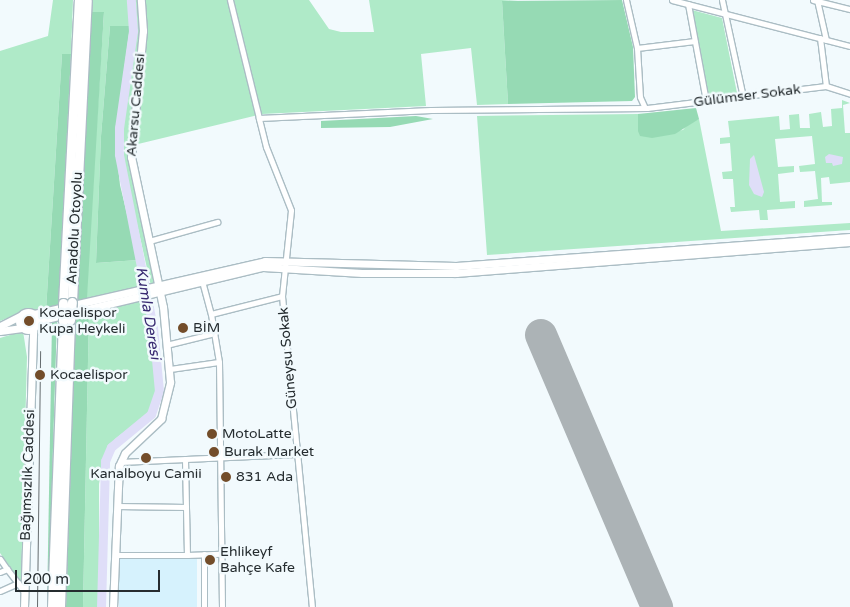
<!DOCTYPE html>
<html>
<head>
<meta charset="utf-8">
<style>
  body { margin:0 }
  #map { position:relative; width:850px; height:607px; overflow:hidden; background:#f2fafd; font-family:"Varela Round",sans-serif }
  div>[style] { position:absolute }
  .built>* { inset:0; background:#d6f2fd; transform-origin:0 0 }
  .green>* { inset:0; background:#afeac8 }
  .round { border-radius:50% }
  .forest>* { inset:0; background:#96dab4 }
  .water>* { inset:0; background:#dfdef8 }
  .river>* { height:9px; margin:-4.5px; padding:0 4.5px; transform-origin:4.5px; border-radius:4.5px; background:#dfdef8 }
  .runway>* { height:32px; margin:-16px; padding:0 16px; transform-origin:16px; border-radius:16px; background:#acb3b6 }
  .roads { filter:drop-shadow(1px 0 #abbdc4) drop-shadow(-1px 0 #abbdc4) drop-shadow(0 1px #abbdc4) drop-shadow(0 -1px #abbdc4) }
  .street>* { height:5px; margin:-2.5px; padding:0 2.5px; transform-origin:2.5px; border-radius:2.5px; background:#fff }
  .secondary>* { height:7px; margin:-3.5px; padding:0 3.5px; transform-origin:3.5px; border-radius:3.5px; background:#fff }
  .secondary>.ring { margin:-3.5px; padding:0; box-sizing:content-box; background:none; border:7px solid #fff; border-radius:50% }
  .highway>* { height:9px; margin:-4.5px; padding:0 4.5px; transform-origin:4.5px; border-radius:4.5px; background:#fff }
  .tram>* { height:1px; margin:-0.5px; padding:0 0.5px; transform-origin:0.5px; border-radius:0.5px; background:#656c6f }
  .bridges { filter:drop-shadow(1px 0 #abbdc4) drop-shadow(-1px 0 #abbdc4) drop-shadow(0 1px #abbdc4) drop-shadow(0 -1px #abbdc4) }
  .highway-bridge>* { height:9px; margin:-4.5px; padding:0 4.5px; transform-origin:4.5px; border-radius:4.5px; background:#fff }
  .dots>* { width:14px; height:14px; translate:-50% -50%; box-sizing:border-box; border:2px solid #f2fafd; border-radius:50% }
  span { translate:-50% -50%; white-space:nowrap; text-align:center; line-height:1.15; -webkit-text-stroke:5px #f2fafd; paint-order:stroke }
  .street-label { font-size:14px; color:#252c2f }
  .poi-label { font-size:14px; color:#252c2f }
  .left { translate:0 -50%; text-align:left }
  .water-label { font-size:15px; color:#392b72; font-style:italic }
  .scale { position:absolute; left:15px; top:570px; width:145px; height:22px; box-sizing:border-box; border:2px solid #252c2f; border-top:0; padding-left:6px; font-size:15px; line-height:18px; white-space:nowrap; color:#252c2f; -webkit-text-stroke:4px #f2fafd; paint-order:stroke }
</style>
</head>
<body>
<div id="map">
  <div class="built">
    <i style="left:119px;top:557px;width:78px;height:50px"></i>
  </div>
  <div class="green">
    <i style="clip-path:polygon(53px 0,73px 0,71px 54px,62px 54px,46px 310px,26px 311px,0 321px,0 51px,48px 36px)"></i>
    <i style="clip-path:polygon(93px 0,128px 0,130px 26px,110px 26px,101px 136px,96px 263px,138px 260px,142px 287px,85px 302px,104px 13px,92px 12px)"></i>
    <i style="clip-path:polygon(134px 0,138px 0,140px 26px,130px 146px,158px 283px,151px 286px,122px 158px,122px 131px,136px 29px)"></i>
    <i style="clip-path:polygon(145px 0,309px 0,329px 29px,341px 32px,374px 32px,369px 0,518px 0,502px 1px,508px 104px,477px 105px,471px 48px,421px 54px,426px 106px,262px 114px,134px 145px,146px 34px)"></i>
    <i style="clip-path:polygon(692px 10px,722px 18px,737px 93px,708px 96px)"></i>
    <i style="clip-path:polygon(842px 100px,850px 103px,843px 105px,845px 133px,850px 133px,850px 182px,830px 184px,829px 177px,821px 178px,822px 202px,832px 202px,832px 205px,804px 207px,804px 201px,818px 199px,815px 171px,800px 172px,799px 166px,815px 164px,812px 136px,775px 139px,778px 167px,794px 166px,794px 172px,778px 174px,780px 202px,795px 201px,795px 208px,767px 210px,768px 220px,760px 220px,759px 210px,731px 212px,730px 207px,735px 207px,733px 179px,723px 179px,722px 172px,732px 171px,730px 143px,720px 144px,720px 138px,730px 137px,728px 121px,779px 116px,780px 130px,790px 129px,789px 115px,799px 114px,800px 128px,810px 128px,809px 114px,821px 112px,823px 127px,832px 126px,831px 109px,842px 108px)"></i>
    <i style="clip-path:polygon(638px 114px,641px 136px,683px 130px,690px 122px,699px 119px,721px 231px,850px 223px,850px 230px,487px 255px,477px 116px)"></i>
    <i style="clip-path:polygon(145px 298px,157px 390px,150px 412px,115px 439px,104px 457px,99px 484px,99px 607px,83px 607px,89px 312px)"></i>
    <i class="round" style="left:21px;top:314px;width:14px;height:14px"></i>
    <i style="clip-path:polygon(23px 331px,27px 357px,21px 582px,0 553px,0 338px)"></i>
  </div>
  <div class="forest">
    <i style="clip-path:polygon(622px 0,633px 47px,635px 97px,632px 101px,508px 104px,502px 1px)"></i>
    <i style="clip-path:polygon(92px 12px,104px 12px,87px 298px,85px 302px,77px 303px)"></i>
    <i style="clip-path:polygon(110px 26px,130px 26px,115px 137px,120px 185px,138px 260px,96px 263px,101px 136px)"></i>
    <i style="clip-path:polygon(62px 54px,71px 54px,58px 308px,46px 310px)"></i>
    <i style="clip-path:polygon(696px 108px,699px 119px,675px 134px,652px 138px,640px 136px,638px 131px,638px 114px)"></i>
    <i style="clip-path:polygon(416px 116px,433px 119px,390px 127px,321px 128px,321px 121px)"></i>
    <i style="clip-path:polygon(89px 312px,83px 607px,66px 607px,76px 315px)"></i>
    <i style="clip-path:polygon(57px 320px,48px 607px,47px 607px,52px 321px)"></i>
  </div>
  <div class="water">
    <i style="clip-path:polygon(829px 154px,843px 157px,842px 164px,833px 166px,832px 163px,826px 163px,825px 157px)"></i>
    <i style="clip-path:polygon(754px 155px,764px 192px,762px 197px,754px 194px,749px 185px,750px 159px)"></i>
  </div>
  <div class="river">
    <i style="left:101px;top:607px;width:146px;rotate:-88.4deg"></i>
    <i style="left:105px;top:461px;width:15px;rotate:-67deg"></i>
    <i style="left:111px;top:447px;width:52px;rotate:-39.5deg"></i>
    <i style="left:151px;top:414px;width:24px;rotate:-71deg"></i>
    <i style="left:159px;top:391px;width:63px;rotate:-95.4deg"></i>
    <i style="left:153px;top:328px;width:177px;rotate:-101.1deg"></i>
    <i style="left:119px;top:154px;width:26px;rotate:-90deg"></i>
    <i style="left:119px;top:128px;width:98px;rotate:-81.8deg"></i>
    <i style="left:133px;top:31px;width:31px;rotate:-94deg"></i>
  </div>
  <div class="runway">
    <i style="left:541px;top:335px;width:296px;rotate:66.9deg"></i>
  </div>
  <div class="roads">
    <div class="street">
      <i style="left:230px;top:0;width:122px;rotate:76.2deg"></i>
      <i style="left:626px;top:0;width:49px;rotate:77.1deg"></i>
      <i style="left:637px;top:48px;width:49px;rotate:86.5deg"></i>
      <i style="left:640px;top:97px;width:10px;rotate:66deg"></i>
      <i style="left:672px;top:0;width:184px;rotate:14.5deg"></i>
      <i style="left:722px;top:0;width:99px;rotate:77.8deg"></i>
      <i style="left:813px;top:0;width:38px;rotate:14deg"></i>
      <i style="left:817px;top:0;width:41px;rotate:77.3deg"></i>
      <i style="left:688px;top:4px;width:99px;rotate:79.5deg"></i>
      <i style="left:820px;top:38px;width:48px;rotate:82.9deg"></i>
      <i style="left:637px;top:48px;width:58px;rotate:-6.9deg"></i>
      <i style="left:149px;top:241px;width:71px;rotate:-15.6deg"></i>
      <i style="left:202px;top:281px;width:34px;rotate:75deg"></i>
      <i style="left:282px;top:296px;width:86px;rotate:-84deg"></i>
      <i style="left:291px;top:210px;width:68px;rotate:-111.6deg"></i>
      <i style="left:266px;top:147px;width:30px;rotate:-104deg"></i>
      <i style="left:259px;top:118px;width:172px;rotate:-2.7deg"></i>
      <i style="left:431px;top:110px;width:216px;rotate:-0.5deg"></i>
      <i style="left:647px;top:108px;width:180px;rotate:-7deg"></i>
      <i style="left:826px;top:86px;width:25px;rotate:18deg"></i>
      <i style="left:166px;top:345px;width:50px;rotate:-13.8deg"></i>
      <i style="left:170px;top:369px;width:49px;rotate:-8.1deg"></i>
      <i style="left:120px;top:462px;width:175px;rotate:-2.6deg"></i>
      <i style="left:117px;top:506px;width:69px;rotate:0.8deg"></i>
      <i style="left:204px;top:554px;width:53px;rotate:90deg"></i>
      <i style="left:116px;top:555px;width:71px"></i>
      <i style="left:187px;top:555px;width:96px;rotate:-91.2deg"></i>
      <i style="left:187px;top:555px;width:34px;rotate:-2deg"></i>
      <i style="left:0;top:559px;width:12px;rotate:55deg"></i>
      <i style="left:0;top:572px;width:8px;rotate:-23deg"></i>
      <i style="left:7px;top:569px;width:18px;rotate:52deg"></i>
      <i style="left:0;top:591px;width:20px;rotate:-24deg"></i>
      <i style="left:18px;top:583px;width:11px;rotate:56deg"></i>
      <i style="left:222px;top:607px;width:245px;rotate:-90.7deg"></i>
      <i style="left:219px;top:362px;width:49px;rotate:-99.5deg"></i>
      <i style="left:211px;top:314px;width:73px;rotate:-14.2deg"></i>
      <i style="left:282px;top:296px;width:312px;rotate:84.5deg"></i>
    </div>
    <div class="secondary">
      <i class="ring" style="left:19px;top:312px;width:11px;height:11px"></i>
      <i style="left:34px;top:314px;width:237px;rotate:-12.9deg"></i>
      <i style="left:265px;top:261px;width:191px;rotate:1.5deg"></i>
      <i style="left:456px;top:266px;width:395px;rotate:-4.2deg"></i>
      <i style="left:36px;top:325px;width:12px;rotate:-31deg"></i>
      <i style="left:46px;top:319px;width:223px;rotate:-13.5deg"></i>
      <i style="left:263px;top:267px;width:99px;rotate:3.5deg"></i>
      <i style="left:362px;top:273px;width:94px"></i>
      <i style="left:456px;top:273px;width:395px;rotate:-4.5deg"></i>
      <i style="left:0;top:326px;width:22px;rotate:-27deg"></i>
      <i style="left:0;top:331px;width:22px;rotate:-8deg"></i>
      <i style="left:24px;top:607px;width:278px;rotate:-88.1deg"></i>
      <i style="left:113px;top:607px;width:141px;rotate:-87.6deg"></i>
      <i style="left:119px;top:466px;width:14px;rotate:-65deg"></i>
      <i style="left:125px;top:453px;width:50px;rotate:-43.4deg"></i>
      <i style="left:161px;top:419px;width:38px;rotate:-76deg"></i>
      <i style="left:170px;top:382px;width:75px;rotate:-95.3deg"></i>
      <i style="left:163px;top:307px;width:153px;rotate:-102deg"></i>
      <i style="left:131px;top:157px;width:127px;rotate:-84.6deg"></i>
      <i style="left:143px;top:31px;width:31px;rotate:-94deg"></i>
    </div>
    <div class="highway">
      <i style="left:72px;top:302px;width:302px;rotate:-87.2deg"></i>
      <i style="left:63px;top:303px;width:303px;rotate:-87deg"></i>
      <i style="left:52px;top:607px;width:286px;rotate:-87.8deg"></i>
      <i style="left:60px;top:607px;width:287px;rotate:-88deg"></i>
    </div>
  </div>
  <div class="tram">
    <i style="left:37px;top:607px;width:256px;rotate:-89.3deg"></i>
  </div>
  <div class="bridges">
    <div class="highway-bridge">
      <i style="left:70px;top:320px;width:18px;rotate:-84deg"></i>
      <i style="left:63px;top:321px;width:18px;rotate:-90deg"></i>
    </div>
  </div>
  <div class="dots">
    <i style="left:29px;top:321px;background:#734d2a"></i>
    <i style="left:183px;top:328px;background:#734d2a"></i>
    <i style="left:40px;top:375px;background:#734d2a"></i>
    <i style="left:212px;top:434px;background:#734d2a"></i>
    <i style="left:214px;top:452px;background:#734d2a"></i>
    <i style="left:146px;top:458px;background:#734d2a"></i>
    <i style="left:226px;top:477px;background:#734d2a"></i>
    <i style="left:210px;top:560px;background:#734d2a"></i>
  </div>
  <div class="street-label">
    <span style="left:747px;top:96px;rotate:-7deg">Gülümser Sokak</span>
    <span style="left:136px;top:105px;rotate:-85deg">Akarsu Caddesi</span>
    <span style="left:75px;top:228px;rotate:-87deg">Anadolu Otoyolu</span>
    <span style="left:288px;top:358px;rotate:-95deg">Güneysu Sokak</span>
    <span style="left:28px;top:475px;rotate:-88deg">Bağımsızlık Caddesi</span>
  </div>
  <div class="poi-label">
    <span class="left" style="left:39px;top:321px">Kocaelispor<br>Kupa Heykeli</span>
    <span class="left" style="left:193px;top:328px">BİM</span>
    <span class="left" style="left:50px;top:375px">Kocaelispor</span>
    <span class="left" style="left:222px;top:434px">MotoLatte</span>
    <span class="left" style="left:224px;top:452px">Burak Market</span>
    <span style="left:146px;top:474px">Kanalboyu Camii</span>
    <span class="left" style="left:236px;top:477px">831 Ada</span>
    <span class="left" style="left:220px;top:560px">Ehlikeyf<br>Bahçe Kafe</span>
  </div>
  <div class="water-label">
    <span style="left:148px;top:313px;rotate:81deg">Kumla Deresi</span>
  </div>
  <div class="scale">200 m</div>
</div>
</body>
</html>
